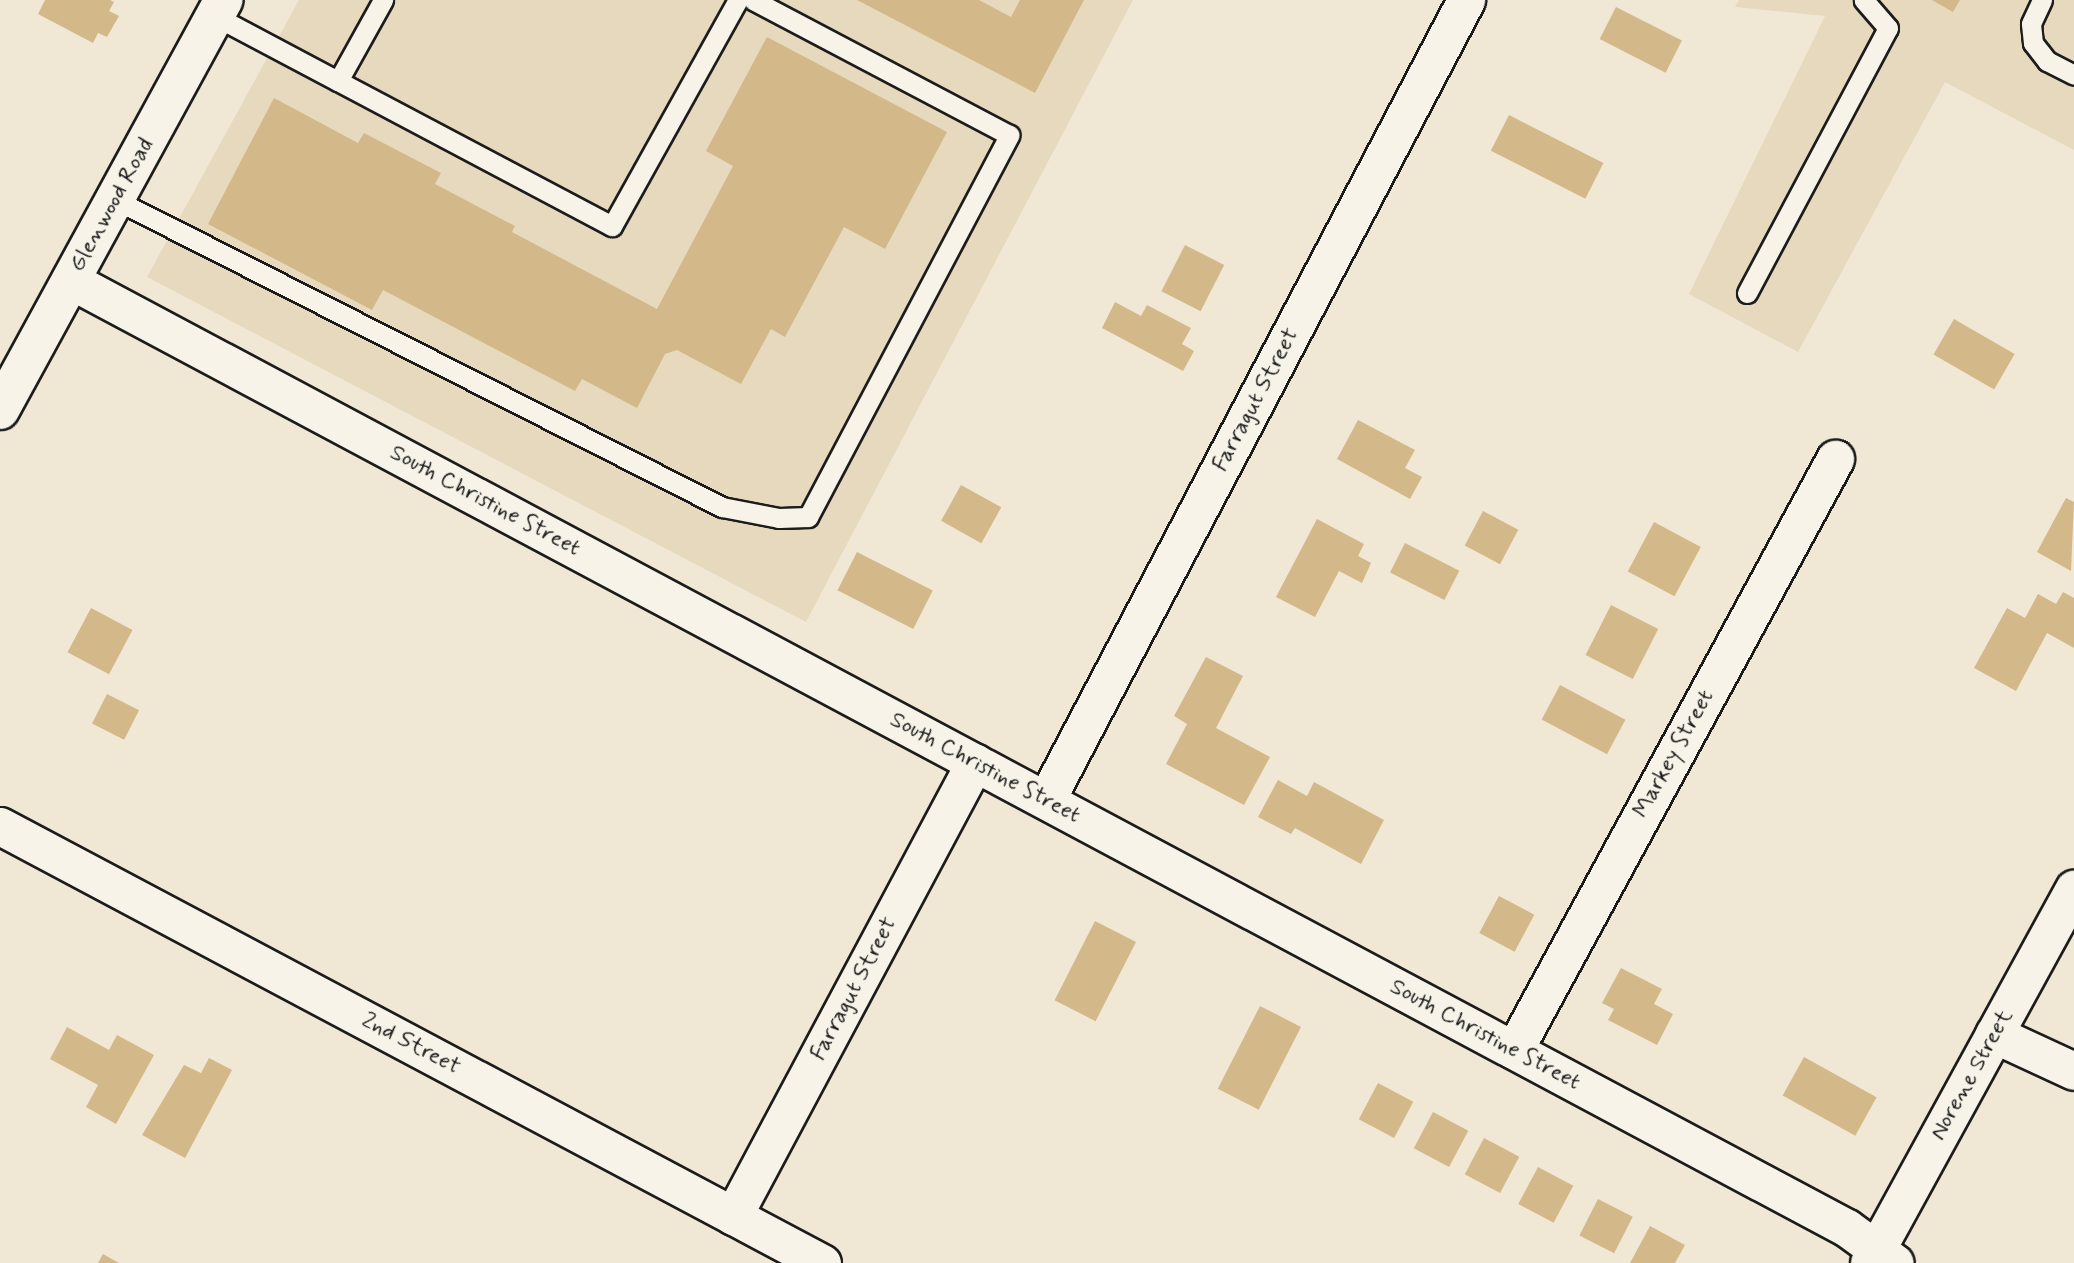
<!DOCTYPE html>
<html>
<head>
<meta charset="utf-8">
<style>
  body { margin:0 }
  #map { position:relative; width:2074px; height:1263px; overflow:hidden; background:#f0e7d5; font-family:Mynerve,sans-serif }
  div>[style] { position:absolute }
  .built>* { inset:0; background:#e7d9be }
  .building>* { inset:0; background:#d3b989; transform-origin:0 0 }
  .roads { filter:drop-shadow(2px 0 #1c1c1c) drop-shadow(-2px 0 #1c1c1c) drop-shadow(0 2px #1c1c1c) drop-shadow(0 -2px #1c1c1c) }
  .service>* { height:19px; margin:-9.5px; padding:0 9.5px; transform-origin:9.5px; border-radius:9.5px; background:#f7f3e8 }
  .minor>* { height:37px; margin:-18.5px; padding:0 18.5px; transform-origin:18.5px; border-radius:18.5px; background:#f7f3e8 }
  .tertiary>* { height:38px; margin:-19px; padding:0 19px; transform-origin:19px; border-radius:19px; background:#f7f3e8 }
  span { translate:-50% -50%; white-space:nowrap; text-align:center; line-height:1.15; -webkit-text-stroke:6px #f7f3e8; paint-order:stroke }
  .street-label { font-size:23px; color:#1c1c1c }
</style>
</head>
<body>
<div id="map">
  <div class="built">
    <i style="clip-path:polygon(299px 0,1133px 0,806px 622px,147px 277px)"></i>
    <i style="clip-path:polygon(1739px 0,2074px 0,2074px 150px,1945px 82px,1798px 352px,1689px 294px,1825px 16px,1735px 7px)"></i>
  </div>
  <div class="building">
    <i style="clip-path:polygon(45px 0,110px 0,114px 2px,109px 11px,119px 16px,107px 37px,98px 33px,93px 43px,38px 14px)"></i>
    <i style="clip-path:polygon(857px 0,979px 0,1011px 17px,1020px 0,1084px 0,1035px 93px)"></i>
    <i style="clip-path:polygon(1932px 0,1960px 0,1953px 12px)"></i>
    <i style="left:1616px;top:7px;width:74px;height:36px;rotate:27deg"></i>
    <i style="clip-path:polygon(767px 37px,947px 132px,885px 249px,844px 227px,785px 337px,771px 329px,741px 384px,677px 350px,665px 354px,637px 408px,582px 379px,575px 391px,383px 290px,372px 310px,208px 224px,274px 98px,358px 143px,364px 133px,441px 173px,435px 184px,515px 226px,512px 232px,657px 309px,733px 166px,706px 151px)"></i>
    <i style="left:1509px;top:115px;width:106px;height:40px;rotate:27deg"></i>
    <i style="left:1185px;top:245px;width:44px;height:52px;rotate:27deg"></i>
    <i style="clip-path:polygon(1115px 302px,1141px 316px,1147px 305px,1191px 328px,1182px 344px,1194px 351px,1183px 371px,1102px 328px)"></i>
    <i style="left:1954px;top:319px;width:70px;height:41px;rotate:30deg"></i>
    <i style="clip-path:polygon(1358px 420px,1415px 450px,1405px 468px,1422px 477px,1410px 499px,1337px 459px)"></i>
    <i style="left:961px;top:485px;width:46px;height:41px;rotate:29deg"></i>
    <i style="clip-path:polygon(2066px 498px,2074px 502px,2071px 571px,2037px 552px)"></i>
    <i style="left:1483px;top:511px;width:40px;height:39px;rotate:28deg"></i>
    <i style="clip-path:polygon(1317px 519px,1364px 544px,1358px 556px,1371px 563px,1362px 583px,1339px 571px,1315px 617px,1276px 597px)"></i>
    <i style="left:1654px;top:522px;width:53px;height:56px;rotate:28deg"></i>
    <i style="left:1405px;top:543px;width:61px;height:33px;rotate:27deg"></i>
    <i style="left:857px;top:552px;width:85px;height:43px;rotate:27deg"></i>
    <i style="clip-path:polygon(2063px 592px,2074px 598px,2074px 648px,2047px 633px,2016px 691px,1974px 668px,2007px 608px,2025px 618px,2038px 594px,2056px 604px)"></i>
    <i style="left:1611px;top:605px;width:53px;height:56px;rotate:27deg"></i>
    <i style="left:91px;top:608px;width:47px;height:50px;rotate:28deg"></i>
    <i style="clip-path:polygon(1206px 657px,1243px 676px,1216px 728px,1270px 757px,1244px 805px,1166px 764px,1187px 724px,1174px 716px)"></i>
    <i style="left:1560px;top:685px;width:74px;height:39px;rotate:28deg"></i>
    <i style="left:107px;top:694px;width:36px;height:33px;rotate:27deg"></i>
    <i style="clip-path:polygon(1278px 780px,1307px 796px,1314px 782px,1384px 820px,1361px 864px,1295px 828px,1291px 834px,1258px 817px)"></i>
    <i style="left:1499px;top:896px;width:40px;height:42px;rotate:28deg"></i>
    <i style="left:1095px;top:921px;width:46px;height:89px;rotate:27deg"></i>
    <i style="clip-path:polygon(1621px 968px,1662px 989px,1654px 1004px,1673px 1014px,1657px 1045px,1608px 1020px,1614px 1009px,1602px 1003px)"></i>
    <i style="left:1260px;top:1006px;width:46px;height:93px;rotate:27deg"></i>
    <i style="clip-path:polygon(67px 1027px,109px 1050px,117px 1035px,154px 1055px,116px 1124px,86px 1107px,98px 1085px,50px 1059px)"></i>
    <i style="left:1804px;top:1057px;width:83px;height:44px;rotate:29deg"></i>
    <i style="clip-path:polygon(209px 1058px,232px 1070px,185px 1158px,142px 1135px,184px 1065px,201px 1073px)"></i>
    <i style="left:1378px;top:1083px;width:40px;height:41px;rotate:28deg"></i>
    <i style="left:1433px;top:1112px;width:40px;height:41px;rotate:28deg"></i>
    <i style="left:1484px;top:1138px;width:40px;height:41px;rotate:28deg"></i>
    <i style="left:1538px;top:1167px;width:40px;height:42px;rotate:28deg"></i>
    <i style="left:1598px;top:1199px;width:39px;height:41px;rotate:27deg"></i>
    <i style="clip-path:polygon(1650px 1226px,1685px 1245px,1675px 1263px,1630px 1263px)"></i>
    <i style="clip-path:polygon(103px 1254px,119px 1263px,98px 1263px)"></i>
  </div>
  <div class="roads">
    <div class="service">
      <i style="left:2042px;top:0;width:26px;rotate:115deg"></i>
      <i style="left:2031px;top:24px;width:19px;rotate:84deg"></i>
      <i style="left:2033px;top:43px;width:23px;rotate:52deg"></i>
      <i style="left:2047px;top:61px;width:30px;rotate:27deg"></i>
      <i style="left:215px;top:16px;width:139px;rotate:27.9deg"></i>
      <i style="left:338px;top:81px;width:93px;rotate:-60.9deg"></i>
      <i style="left:338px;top:81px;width:310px;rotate:27.9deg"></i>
      <i style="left:612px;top:226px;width:259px;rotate:-60.9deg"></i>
      <i style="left:114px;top:199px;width:682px;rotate:26.87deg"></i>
      <i style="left:722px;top:507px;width:58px;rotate:10.9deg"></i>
      <i style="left:779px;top:518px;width:29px;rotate:-2deg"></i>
      <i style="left:808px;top:517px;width:432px;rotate:-62.2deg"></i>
      <i style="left:1009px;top:135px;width:289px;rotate:-152.2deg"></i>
      <i style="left:1747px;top:293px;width:300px;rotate:-62deg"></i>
      <i style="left:1888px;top:28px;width:37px;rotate:-131deg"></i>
    </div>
    <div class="minor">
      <i style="left:70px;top:280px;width:2014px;rotate:28.08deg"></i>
      <i style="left:1847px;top:1228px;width:59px;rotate:36.1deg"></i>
      <i style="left:1046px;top:800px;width:904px;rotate:-62.3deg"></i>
      <i style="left:0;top:826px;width:931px;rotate:28deg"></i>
      <i style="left:1994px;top:1034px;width:88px;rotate:24.8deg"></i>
      <i style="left:1514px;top:1050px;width:673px;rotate:-61.49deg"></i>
      <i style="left:733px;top:1216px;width:514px;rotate:-61.94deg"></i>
      <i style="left:1869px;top:1263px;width:427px;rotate:-61.3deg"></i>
    </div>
    <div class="tertiary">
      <i style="left:0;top:410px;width:467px;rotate:-61.4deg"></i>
    </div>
  </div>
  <div class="street-label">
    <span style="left:112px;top:205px;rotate:-61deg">Glenwood Road</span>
    <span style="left:1256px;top:400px;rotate:-62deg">Farragut Street</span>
    <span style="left:485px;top:501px;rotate:28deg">South Christine Street</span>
    <span style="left:1674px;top:754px;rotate:-61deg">Markey Street</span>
    <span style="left:985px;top:768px;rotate:28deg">South Christine Street</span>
    <span style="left:854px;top:989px;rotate:-62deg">Farragut Street</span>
    <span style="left:1485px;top:1035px;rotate:28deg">South Christine Street</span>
    <span style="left:411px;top:1044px;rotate:28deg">2nd Street</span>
    <span style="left:1972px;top:1075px;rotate:-61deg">Norene Street</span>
  </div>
</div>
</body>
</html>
